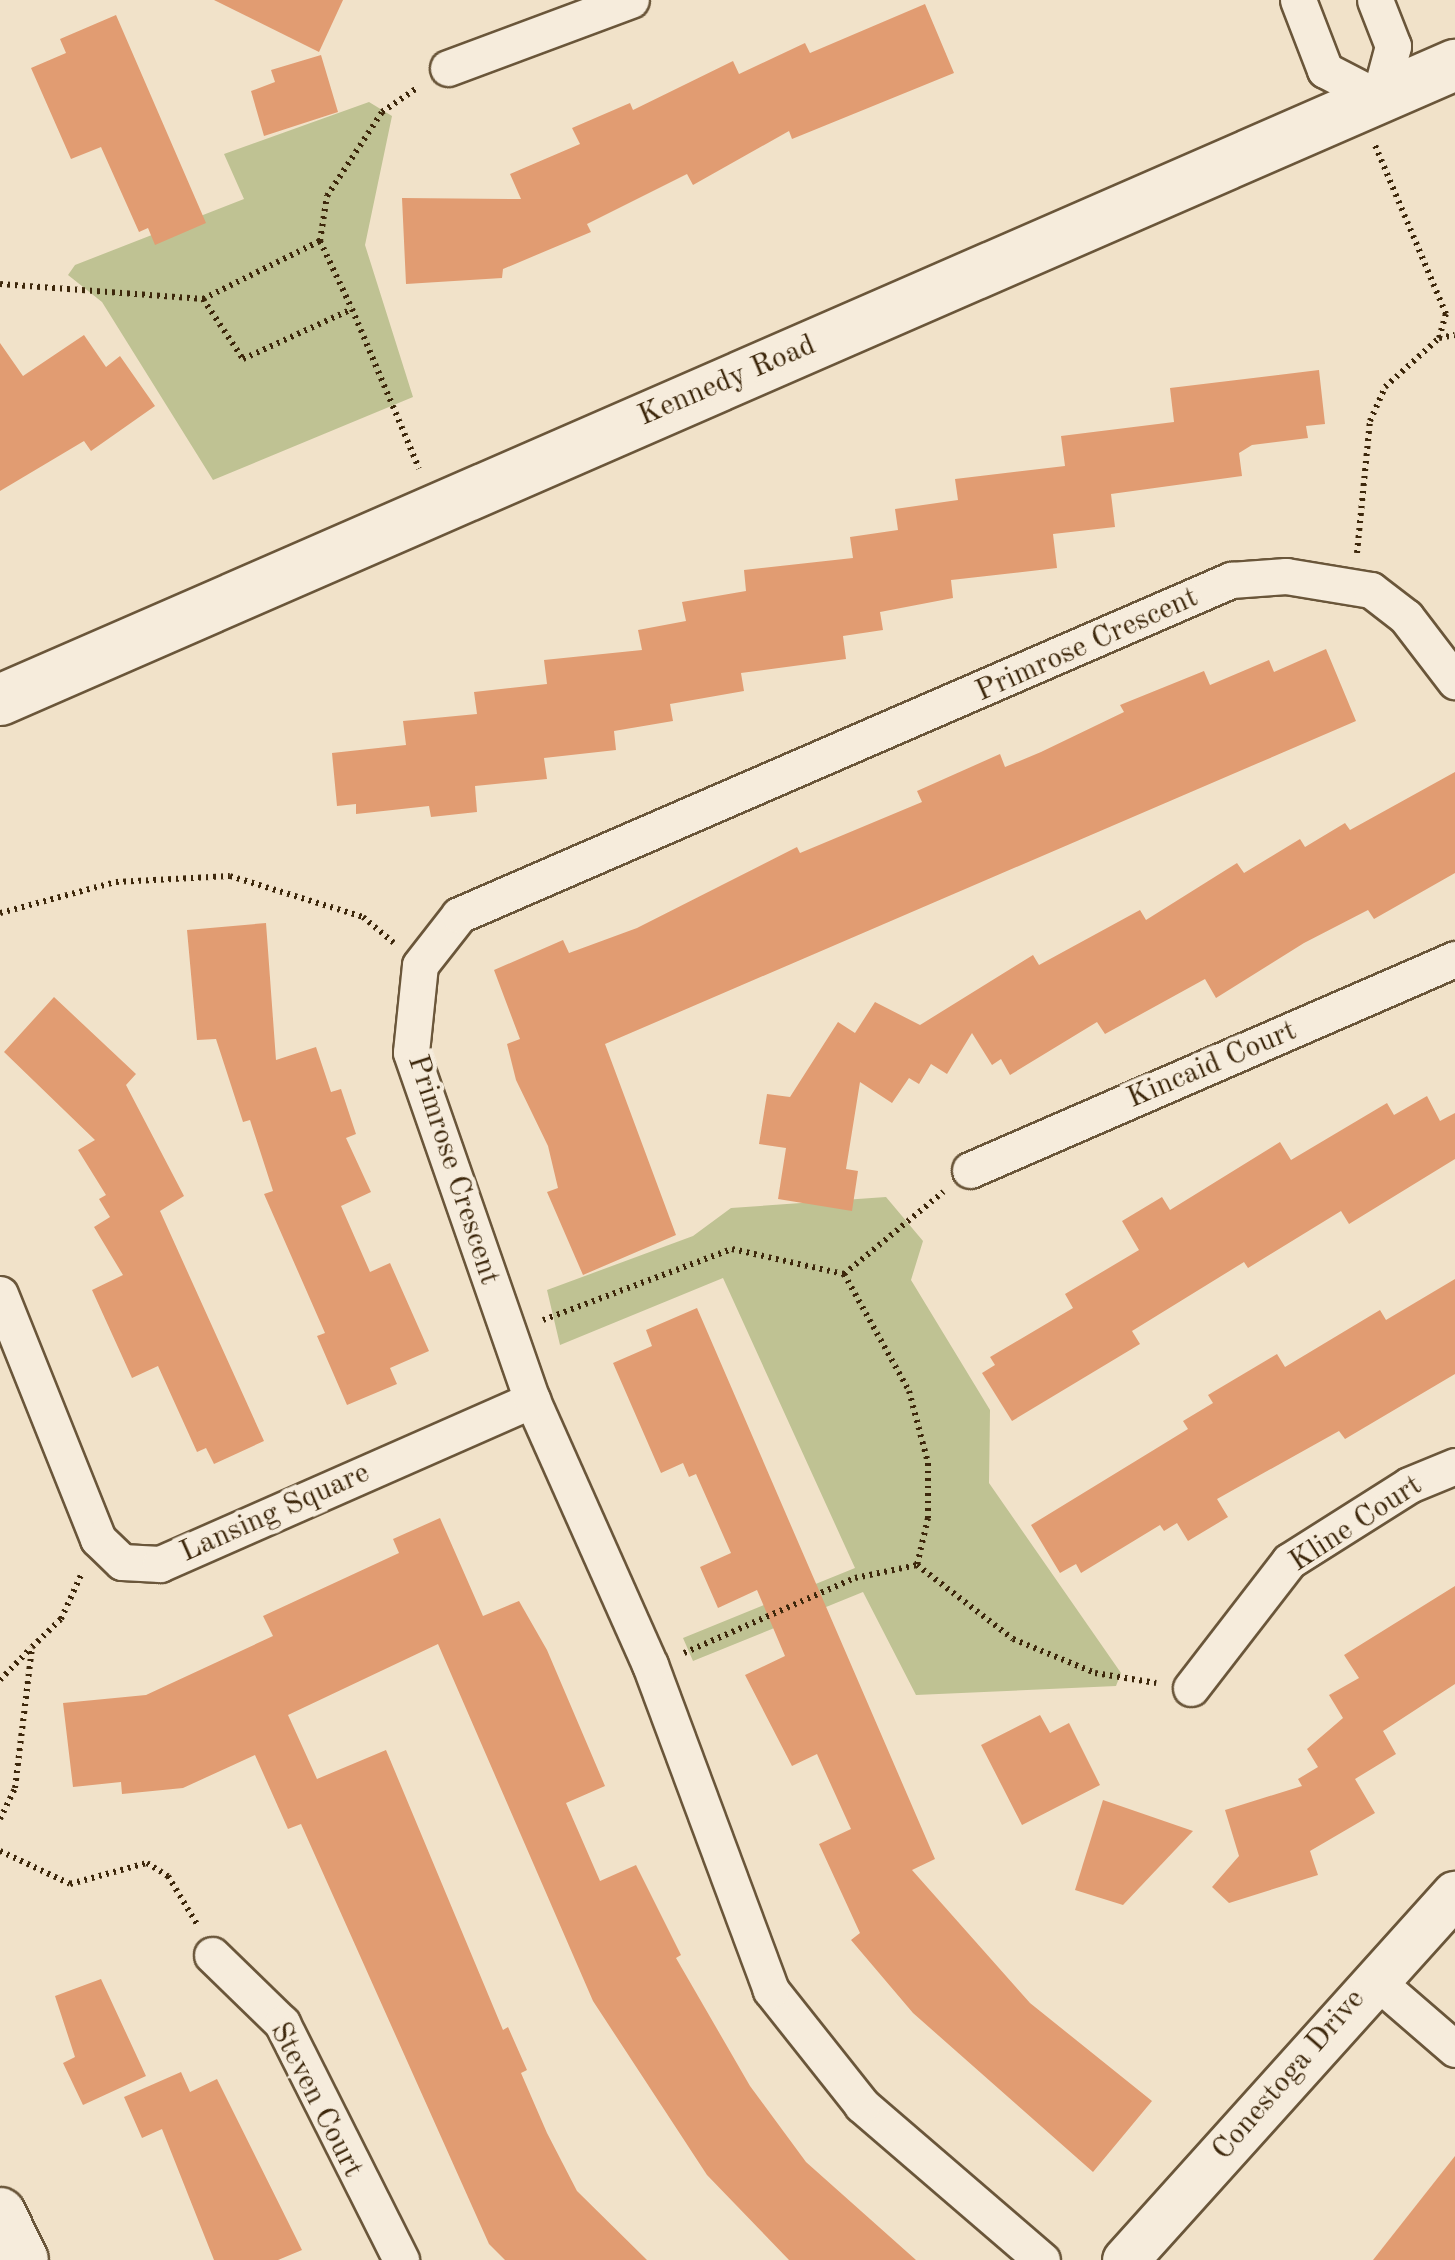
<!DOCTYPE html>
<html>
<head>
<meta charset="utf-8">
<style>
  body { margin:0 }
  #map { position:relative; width:1455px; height:2260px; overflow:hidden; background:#f1e2c9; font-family:"Old Standard TT",serif }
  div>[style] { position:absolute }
  .green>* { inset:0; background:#bfc293 }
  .building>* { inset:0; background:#e19c72 }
  .path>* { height:6px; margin-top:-3px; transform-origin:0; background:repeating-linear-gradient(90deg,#3d270b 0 2.5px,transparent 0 7.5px) }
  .roads { filter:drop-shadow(2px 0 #6a563a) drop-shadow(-2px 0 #6a563a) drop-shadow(0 2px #6a563a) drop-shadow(0 -2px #6a563a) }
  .minor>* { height:35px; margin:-17.5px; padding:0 17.5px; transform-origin:17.5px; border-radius:17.5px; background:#f6ecdc }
  .tertiary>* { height:45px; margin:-22.5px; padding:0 22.5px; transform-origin:22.5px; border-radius:22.5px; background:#f6ecdc }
  .secondary>* { height:50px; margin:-25px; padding:0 25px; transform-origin:25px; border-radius:25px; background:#f6ecdc }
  span { translate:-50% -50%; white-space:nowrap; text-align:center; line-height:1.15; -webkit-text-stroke:9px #f6ecdc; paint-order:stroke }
  .street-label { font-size:30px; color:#3d270b }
</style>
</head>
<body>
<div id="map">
  <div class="green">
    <i style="clip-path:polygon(369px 102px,392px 116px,365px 245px,413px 397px,213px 480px,102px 302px,68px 275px,75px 265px,244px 199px,224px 154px)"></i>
    <i style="clip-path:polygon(886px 1197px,923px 1241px,911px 1280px,990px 1410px,989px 1483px,1121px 1673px,1116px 1686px,916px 1695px,863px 1592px,693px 1661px,683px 1638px,855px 1568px,723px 1278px,560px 1345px,547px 1290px,693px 1236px,731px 1208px)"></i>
  </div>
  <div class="building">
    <i style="clip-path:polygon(214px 0,343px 0,319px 52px)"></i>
    <i style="clip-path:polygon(925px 4px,954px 73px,792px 139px,789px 131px,693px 185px,687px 174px,587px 224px,591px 232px,503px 269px,502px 278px,406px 284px,402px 198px,521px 199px,510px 174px,580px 144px,572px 128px,630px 103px,633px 110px,733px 61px,739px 74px,805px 43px,810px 53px)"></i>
    <i style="clip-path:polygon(116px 15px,206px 223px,155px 245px,148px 228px,139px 232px,101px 147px,71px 159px,31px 68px,66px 53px,60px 39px)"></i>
    <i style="clip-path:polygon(321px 55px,338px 112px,264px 136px,251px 91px,275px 82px,271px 70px)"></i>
    <i style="clip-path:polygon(84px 335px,106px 367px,120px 356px,155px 406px,91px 451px,84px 441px,0 491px,0 343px,23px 376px)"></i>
    <i style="clip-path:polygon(1319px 370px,1325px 424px,1306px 426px,1308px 438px,1252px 445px,1239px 453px,1242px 476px,1111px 494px,1115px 527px,1053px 534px,1057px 568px,951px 580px,953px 598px,880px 612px,883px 630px,843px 636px,846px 659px,741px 673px,744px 691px,670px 704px,673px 721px,614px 731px,616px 750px,544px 758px,547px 779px,475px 786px,477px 812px,431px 817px,429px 806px,356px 814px,356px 804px,337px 806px,332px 753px,406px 745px,403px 721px,477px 714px,474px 692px,547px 684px,544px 660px,642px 650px,638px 630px,686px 621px,682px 602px,746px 591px,744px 570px,853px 558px,850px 537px,898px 530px,895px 509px,958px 500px,955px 479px,1065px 466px,1061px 436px,1174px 422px,1170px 388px)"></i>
    <i style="clip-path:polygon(1326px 649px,1356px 721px,605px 1044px,676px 1235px,583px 1275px,547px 1192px,558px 1188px,548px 1146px,516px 1080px,507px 1044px,520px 1039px,494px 970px,563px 940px,569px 953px,637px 928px,797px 847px,800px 853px,922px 802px,917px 791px,1000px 754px,1005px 767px,1041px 752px,1124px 712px,1120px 705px,1204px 671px,1210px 685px,1269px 660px,1274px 672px)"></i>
    <i style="clip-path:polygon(1455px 772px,1455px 873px,1374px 919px,1368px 910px,1304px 943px,1216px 998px,1205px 979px,1105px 1034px,1097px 1022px,1010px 1075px,1001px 1059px,992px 1065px,972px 1033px,947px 1074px,931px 1064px,919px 1084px,909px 1078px,892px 1103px,860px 1082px,846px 1169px,858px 1171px,852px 1211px,778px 1199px,786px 1148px,759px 1144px,767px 1094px,790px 1097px,838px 1022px,855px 1033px,875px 1002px,920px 1025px,1033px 955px,1039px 965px,1140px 910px,1146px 920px,1237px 863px,1244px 873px,1300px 839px,1305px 847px,1345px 823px,1350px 830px)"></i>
    <i style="clip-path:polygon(266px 923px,276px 1060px,316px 1047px,331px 1092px,341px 1089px,356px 1134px,346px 1138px,371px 1192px,341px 1206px,370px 1272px,390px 1263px,429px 1351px,390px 1368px,397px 1384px,347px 1405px,317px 1336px,325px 1333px,264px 1194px,273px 1191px,250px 1120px,243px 1122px,216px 1039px,197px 1040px,187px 930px)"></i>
    <i style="clip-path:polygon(54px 997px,136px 1074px,126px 1085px,184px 1196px,160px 1211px,264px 1441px,214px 1464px,206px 1448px,197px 1452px,158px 1366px,132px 1378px,92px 1290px,123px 1275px,94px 1227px,110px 1217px,99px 1199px,106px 1195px,78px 1150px,95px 1140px,4px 1052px)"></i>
    <i style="clip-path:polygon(1427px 1096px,1440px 1121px,1455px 1113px,1455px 1159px,1349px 1224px,1341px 1211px,1248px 1268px,1244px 1262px,1132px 1331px,1140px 1344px,1012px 1421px,982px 1373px,995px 1365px,990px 1357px,1073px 1308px,1065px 1294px,1139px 1250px,1122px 1221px,1162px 1197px,1170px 1210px,1280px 1142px,1291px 1160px,1387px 1103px,1394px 1115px)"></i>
    <i style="clip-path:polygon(1455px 1279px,1455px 1374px,1345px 1439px,1339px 1431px,1217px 1499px,1228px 1517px,1188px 1541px,1177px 1523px,1164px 1531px,1160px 1525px,1081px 1573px,1076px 1564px,1060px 1573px,1031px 1525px,1188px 1429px,1183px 1421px,1213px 1403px,1208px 1395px,1277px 1354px,1285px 1367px,1380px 1310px,1386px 1320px)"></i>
    <i style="clip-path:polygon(697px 1308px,935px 1859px,912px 1870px,1030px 2003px,1152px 2101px,1093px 2172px,913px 2013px,851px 1940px,860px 1933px,819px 1844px,851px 1829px,817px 1754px,792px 1766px,745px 1675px,785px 1656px,757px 1590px,718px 1608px,700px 1567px,731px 1553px,696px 1474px,689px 1477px,683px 1463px,661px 1473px,613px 1363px,652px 1346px,646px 1330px)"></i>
    <i style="clip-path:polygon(440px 1518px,483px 1616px,519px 1601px,547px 1650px,605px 1786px,566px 1803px,600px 1881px,636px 1865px,681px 1955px,676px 1958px,750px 2086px,806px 2162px,916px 2260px,789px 2260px,707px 2175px,593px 2001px,438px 1644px,288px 1715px,317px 1779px,386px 1750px,503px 2030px,508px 2027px,527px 2070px,521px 2073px,547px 2133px,577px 2191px,647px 2260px,505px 2260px,489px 2244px,301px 1824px,288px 1829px,255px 1755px,183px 1788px,122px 1794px,121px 1782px,73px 1787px,63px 1703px,146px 1695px,273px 1636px,263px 1616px,399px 1553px,393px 1539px)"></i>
    <i style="clip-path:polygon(1455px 1586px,1455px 1684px,1383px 1731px,1396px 1754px,1355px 1779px,1375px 1813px,1310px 1851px,1318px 1875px,1229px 1903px,1212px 1887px,1239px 1856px,1225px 1810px,1302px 1786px,1298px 1779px,1318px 1767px,1307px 1749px,1343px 1718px,1329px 1695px,1359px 1678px,1344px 1655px)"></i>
    <i style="clip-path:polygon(1040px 1715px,1050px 1733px,1069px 1723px,1100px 1785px,1022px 1825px,981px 1745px)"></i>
    <i style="clip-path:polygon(1103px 1800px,1193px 1831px,1123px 1905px,1075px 1890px)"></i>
    <i style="clip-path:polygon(101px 1979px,146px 2076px,83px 2105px,63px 2063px,75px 2057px,55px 1996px)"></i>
    <i style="clip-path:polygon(181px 2072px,190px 2092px,217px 2079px,302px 2250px,278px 2260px,214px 2260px,162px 2129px,142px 2138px,124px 2097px)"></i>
    <i style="clip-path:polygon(1455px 2156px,1455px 2260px,1373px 2260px)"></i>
  </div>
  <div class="path">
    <i style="left:320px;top:241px;width:46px;rotate:-81.2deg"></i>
    <i style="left:327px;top:196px;width:100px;rotate:-56.8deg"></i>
    <i style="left:382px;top:112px;width:42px;rotate:-34.4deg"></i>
    <i style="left:0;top:284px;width:204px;rotate:4.2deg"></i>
    <i style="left:203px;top:299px;width:72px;rotate:56.3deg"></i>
    <i style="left:243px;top:359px;width:120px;rotate:-24.6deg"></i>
    <i style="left:352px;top:309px;width:173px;rotate:67.2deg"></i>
    <i style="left:203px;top:299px;width:131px;rotate:-26.4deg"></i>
    <i style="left:320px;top:241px;width:75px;rotate:64.8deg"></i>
    <i style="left:1439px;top:338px;width:16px;rotate:-11deg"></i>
    <i style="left:1357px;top:553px;width:133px;rotate:-84.4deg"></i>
    <i style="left:1370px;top:421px;width:37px;rotate:-66deg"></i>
    <i style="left:1385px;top:387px;width:73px;rotate:-42.2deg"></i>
    <i style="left:1439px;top:338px;width:25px;rotate:-74deg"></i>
    <i style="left:1446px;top:314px;width:183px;rotate:-112.8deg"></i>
    <i style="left:0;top:913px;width:120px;rotate:-15deg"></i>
    <i style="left:116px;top:882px;width:114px;rotate:-3deg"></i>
    <i style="left:230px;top:876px;width:139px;rotate:17.1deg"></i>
    <i style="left:363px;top:917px;width:40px;rotate:40deg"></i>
    <i style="left:844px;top:1274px;width:129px;rotate:-39.6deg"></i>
    <i style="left:543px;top:1320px;width:202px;rotate:-20.6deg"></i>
    <i style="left:732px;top:1249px;width:115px;rotate:12.6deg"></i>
    <i style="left:844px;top:1274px;width:134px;rotate:60.9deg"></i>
    <i style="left:909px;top:1391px;width:74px;rotate:75.2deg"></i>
    <i style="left:928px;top:1463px;width:55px;rotate:90deg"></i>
    <i style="left:928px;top:1518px;width:48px;rotate:103.2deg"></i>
    <i style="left:684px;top:1653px;width:187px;rotate:-23.7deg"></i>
    <i style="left:855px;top:1578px;width:63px;rotate:-11.8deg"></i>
    <i style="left:917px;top:1565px;width:121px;rotate:37.6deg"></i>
    <i style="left:1013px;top:1639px;width:89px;rotate:22.5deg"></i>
    <i style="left:1095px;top:1673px;width:62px;rotate:9.3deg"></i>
    <i style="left:0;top:1680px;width:45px;rotate:-45.9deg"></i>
    <i style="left:0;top:1819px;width:34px;rotate:-64deg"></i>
    <i style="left:15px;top:1788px;width:142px;rotate:-83.1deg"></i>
    <i style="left:32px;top:1647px;width:40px;rotate:-44deg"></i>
    <i style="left:61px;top:1619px;width:51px;rotate:-65.5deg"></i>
    <i style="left:0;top:1851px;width:77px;rotate:25.2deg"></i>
    <i style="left:70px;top:1884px;width:80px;rotate:-15.3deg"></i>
    <i style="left:147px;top:1863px;width:25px;rotate:32deg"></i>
    <i style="left:168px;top:1876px;width:56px;rotate:58.9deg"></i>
  </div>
  <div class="roads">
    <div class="minor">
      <i style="left:1298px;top:0;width:75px;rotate:68.9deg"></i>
      <i style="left:1325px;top:70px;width:61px;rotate:27.4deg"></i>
      <i style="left:1379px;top:98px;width:54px;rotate:-74.9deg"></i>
      <i style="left:1393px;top:46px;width:49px;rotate:-111.4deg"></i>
      <i style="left:448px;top:68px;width:195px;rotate:-20.4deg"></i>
      <i style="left:970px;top:1170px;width:529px;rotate:-23.51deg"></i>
      <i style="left:0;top:1294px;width:264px;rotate:68.2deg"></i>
      <i style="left:98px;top:1539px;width:33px;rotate:44deg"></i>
      <i style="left:122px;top:1562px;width:38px;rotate:3deg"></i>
      <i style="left:160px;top:1564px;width:407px;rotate:-23.8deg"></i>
      <i style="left:1191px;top:1688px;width:160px;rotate:-52.3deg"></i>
      <i style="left:1289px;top:1561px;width:142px;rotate:-32.3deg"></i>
      <i style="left:1409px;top:1485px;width:50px;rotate:-22.4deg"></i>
      <i style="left:212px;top:1955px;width:98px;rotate:44.2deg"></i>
      <i style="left:282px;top:2023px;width:265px;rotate:63.3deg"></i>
      <i style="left:1374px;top:1979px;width:107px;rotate:40.8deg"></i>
      <i style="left:1042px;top:2260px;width:238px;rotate:-139.3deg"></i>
      <i style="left:862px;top:2105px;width:147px;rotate:-128.4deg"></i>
      <i style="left:771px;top:1990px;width:347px;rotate:-110.4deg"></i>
      <i style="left:650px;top:1665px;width:290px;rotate:-114deg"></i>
      <i style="left:532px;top:1400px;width:368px;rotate:-109.2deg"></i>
      <i style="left:411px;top:1052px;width:87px;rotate:-84.1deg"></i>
      <i style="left:420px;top:965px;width:63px;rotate:-52deg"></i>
      <i style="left:459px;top:915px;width:842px;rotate:-23.46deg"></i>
      <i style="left:1231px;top:580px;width:55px;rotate:-4.2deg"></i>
      <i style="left:1286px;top:576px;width:86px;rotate:9.4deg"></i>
      <i style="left:1371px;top:590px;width:44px;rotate:37.6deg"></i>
      <i style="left:1406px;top:617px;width:81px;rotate:52.6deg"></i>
    </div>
    <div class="tertiary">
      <i style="left:1125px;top:2260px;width:493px;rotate:-48deg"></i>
    </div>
    <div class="secondary">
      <i style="left:0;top:700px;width:1588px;rotate:-23.58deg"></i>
      <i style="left:0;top:2213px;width:52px;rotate:63.9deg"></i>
    </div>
  </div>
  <div class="street-label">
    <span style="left:727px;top:381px;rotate:-23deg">Kennedy Road</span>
    <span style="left:1087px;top:645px;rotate:-24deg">Primrose Crescent</span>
    <span style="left:1212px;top:1065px;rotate:-23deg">Kincaid Court</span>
    <span style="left:453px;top:1170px;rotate:72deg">Primrose Crescent</span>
    <span style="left:275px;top:1513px;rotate:-24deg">Lansing Square</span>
    <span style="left:1356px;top:1524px;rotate:-33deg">Kline Court</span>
    <span style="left:1289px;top:2075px;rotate:-49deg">Conestoga Drive</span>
    <span style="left:316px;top:2100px;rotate:63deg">Steven Court</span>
  </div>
</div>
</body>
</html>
